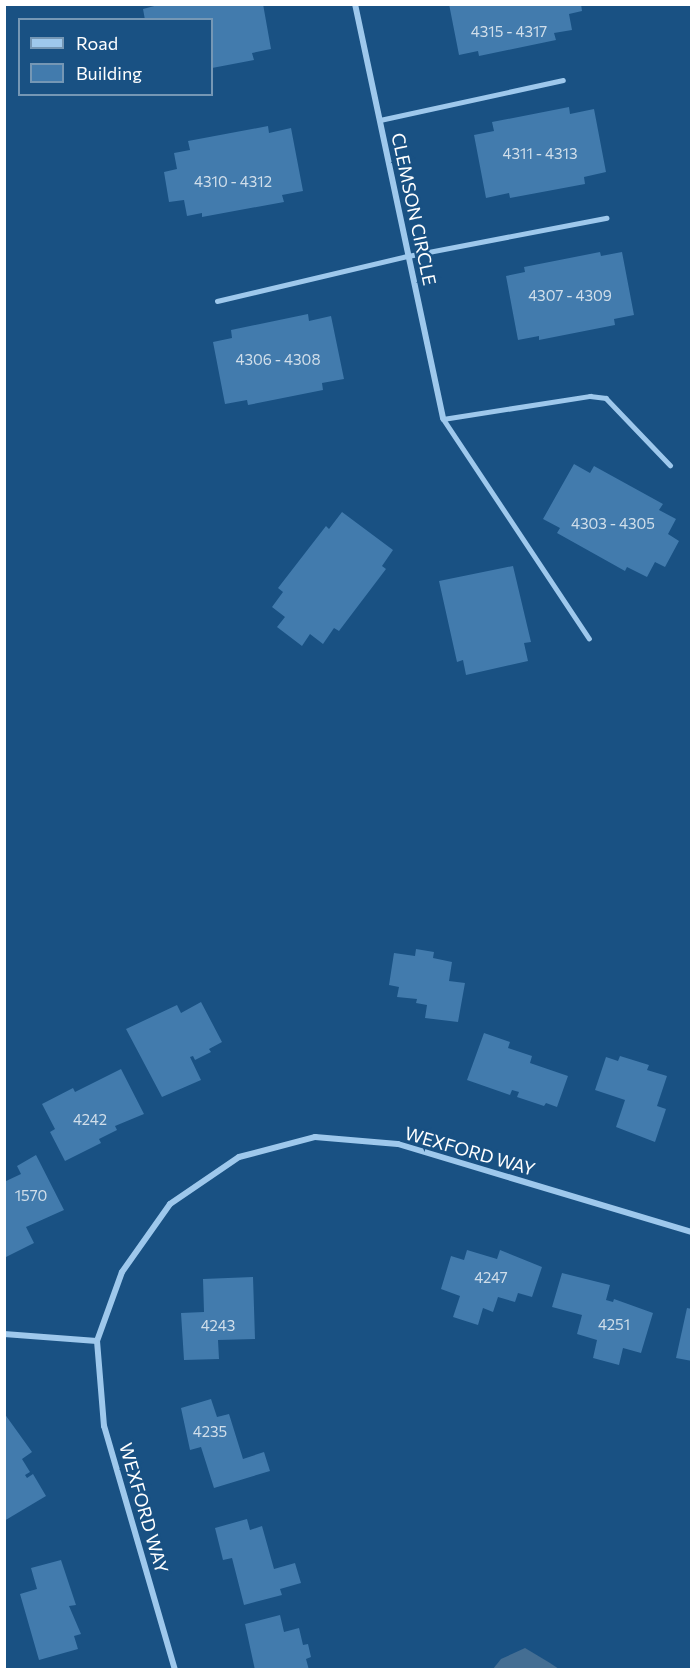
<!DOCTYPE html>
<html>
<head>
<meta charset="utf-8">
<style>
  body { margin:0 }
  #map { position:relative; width:696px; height:1674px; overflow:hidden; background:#195183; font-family:Commissioner,sans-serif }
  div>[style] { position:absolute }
  .water>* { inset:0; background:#446e93 }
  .building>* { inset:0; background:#427bad }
  .service>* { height:4.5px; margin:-2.25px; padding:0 2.25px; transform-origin:2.25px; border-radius:2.25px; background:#9ec8ec }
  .minor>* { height:6px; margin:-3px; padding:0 3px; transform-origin:3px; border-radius:3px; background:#9ec8ec }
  span { translate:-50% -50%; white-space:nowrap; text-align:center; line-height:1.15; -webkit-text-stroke:4.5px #195183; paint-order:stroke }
  .number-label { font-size:15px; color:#d0deea }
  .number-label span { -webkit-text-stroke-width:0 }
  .street-label { font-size:18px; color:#fff }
  .frame { position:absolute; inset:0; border:6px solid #fff; pointer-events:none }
  .legend { position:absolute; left:18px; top:18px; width:195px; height:78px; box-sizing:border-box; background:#195183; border:2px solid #7597b5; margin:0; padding:8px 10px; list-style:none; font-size:18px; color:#fff }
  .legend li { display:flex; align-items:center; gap:12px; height:30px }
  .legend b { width:30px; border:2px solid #7597b5 }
</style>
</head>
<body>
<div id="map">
  <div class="water">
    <i style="clip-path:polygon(525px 1648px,550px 1663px,559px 1669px,493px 1669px,501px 1659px)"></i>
  </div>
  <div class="building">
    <i style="clip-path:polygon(162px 4px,263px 4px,271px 49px,252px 53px,254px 60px,212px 68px,212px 20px,145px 20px,143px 9px)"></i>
    <i style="clip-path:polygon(449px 4px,581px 4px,582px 11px,569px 14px,572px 30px,554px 33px,556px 40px,479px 56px,478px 51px,459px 55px)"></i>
    <i style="clip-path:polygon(569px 107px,570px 114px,594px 109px,606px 172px,584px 177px,585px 184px,510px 198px,509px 193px,486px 198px,474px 135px,494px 131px,492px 122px)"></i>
    <i style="clip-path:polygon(268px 126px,269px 133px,291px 128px,303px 191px,282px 195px,284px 202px,202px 217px,202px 213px,187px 216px,184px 200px,169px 202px,164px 172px,177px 169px,174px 153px,190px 150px,188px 141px)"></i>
    <i style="clip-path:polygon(600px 252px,601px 256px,622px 252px,634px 315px,614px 319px,615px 325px,539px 340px,539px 336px,518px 340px,506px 276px,525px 272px,524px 267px)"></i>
    <i style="clip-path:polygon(308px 314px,309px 321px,331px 316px,344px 379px,322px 383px,323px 390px,248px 405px,247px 400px,225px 404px,213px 342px,232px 338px,231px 330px)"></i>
    <i style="clip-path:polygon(574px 464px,590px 473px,594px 466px,663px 504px,659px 510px,676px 519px,668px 534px,679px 541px,665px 567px,655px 562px,647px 577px,627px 567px,625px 571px,557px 533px,560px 528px,543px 519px)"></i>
    <i style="clip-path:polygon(342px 512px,393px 550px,382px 566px,386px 569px,339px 631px,334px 628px,323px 644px,310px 634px,302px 646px,277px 627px,285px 617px,272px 607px,283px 592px,278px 588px,326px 526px,329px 529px)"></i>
    <i style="clip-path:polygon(513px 566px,531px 642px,524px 643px,528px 661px,466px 675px,463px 660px,457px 662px,439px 581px)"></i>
    <i style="clip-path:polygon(416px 949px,434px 952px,433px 958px,452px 962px,449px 981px,465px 983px,458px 1022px,425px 1018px,427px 1005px,416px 1003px,417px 999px,397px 997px,399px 987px,389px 985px,394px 953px,415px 956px)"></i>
    <i style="clip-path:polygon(201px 1002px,222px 1042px,209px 1049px,211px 1052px,195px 1060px,193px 1056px,190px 1057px,201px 1080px,162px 1097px,126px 1029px,177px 1005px,181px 1013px)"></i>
    <i style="clip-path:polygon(484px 1033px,510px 1042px,508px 1048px,532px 1056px,530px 1063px,568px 1076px,557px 1107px,546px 1103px,544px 1106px,517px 1097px,519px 1092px,512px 1090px,510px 1095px,467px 1080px)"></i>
    <i style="clip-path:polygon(620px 1056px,649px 1065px,647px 1070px,667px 1076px,657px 1106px,666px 1109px,655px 1142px,616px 1127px,625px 1100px,595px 1090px,606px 1057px,618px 1061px)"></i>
    <i style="clip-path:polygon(121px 1069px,144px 1114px,115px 1126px,117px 1130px,99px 1139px,101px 1143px,65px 1161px,50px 1132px,55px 1129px,42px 1104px,73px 1088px,75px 1092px)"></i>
    <i style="clip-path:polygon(36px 1155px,64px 1210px,26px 1227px,34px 1243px,4px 1258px,4px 1182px,21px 1174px,17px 1166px)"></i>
    <i style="clip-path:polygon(467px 1250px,497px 1259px,500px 1250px,542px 1267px,532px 1297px,518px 1293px,515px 1302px,498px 1297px,493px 1312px,483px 1308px,478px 1325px,453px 1317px,460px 1296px,441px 1289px,451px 1256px,464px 1260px)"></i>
    <i style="clip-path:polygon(562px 1273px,610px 1285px,606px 1300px,613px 1302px,614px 1299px,653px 1313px,641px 1353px,623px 1348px,619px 1365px,593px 1358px,597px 1340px,577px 1334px,582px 1315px,552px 1307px)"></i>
    <i style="clip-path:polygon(253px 1277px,255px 1339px,218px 1340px,219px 1359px,184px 1360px,181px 1313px,204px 1312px,203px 1279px)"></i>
    <i style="clip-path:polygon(687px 1308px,692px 1309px,692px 1361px,676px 1358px)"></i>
    <i style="clip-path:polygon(211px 1399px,217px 1417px,229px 1414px,243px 1459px,264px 1452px,270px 1471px,214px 1488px,201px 1447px,190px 1450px,181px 1408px)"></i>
    <i style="clip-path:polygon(4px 1413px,32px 1452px,22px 1459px,30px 1472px,25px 1475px,27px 1478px,33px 1474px,46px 1496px,4px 1521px)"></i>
    <i style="clip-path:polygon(247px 1519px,250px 1530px,262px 1526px,274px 1569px,295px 1563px,301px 1583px,280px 1589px,282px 1595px,244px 1605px,232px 1558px,223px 1560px,215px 1528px)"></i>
    <i style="clip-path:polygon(61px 1560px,76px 1605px,69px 1606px,81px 1634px,74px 1636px,78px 1649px,39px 1660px,20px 1594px,37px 1589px,31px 1568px)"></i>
    <i style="clip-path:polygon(280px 1615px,284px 1632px,299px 1628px,303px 1645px,308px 1644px,311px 1657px,306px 1659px,309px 1670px,255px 1670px,245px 1624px)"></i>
  </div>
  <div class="service">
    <i style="left:380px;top:120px;width:187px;rotate:-12.3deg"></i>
    <i style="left:217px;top:301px;width:196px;rotate:-13.3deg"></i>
    <i style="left:408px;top:256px;width:202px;rotate:-10.9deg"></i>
    <i style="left:589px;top:639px;width:264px;rotate:-123.6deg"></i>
    <i style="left:443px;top:419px;width:149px;rotate:-8.9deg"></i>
    <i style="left:590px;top:396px;width:16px;rotate:7deg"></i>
    <i style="left:606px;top:398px;width:93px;rotate:46.3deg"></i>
  </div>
  <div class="minor">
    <i style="left:355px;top:4px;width:424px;rotate:78deg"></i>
    <i style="left:4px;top:1334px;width:93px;rotate:4.3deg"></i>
    <i style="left:175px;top:1670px;width:254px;rotate:-106.2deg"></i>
    <i style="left:104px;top:1426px;width:85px;rotate:-94.7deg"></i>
    <i style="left:97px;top:1341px;width:73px;rotate:-70.1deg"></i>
    <i style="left:122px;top:1272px;width:83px;rotate:-54.8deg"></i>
    <i style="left:170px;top:1204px;width:83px;rotate:-34.3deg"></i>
    <i style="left:239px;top:1157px;width:79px;rotate:-14.7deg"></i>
    <i style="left:315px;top:1137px;width:83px;rotate:4.8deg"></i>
    <i style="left:398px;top:1144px;width:307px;rotate:16.7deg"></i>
  </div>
  <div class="number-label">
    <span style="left:509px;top:32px">4315 - 4317</span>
    <span style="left:540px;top:154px">4311 - 4313</span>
    <span style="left:233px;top:182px">4310 - 4312</span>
    <span style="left:570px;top:296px">4307 - 4309</span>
    <span style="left:278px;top:360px">4306 - 4308</span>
    <span style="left:613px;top:524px">4303 - 4305</span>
    <span style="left:90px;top:1120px">4242</span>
    <span style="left:31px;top:1196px">1570</span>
    <span style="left:491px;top:1278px">4247</span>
    <span style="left:614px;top:1325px">4251</span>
    <span style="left:218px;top:1326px">4243</span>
    <span style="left:210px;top:1432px">4235</span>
  </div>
  <div class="street-label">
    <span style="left:414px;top:209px;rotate:78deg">CLEMSON CIRCLE</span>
    <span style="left:470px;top:1151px;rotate:16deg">WEXFORD WAY</span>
    <span style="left:144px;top:1508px;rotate:74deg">WEXFORD WAY</span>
  </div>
  <div class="frame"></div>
  <ul class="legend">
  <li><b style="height:8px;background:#9ec8ec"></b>Road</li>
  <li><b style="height:16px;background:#427bad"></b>Building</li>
  </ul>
</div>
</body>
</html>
